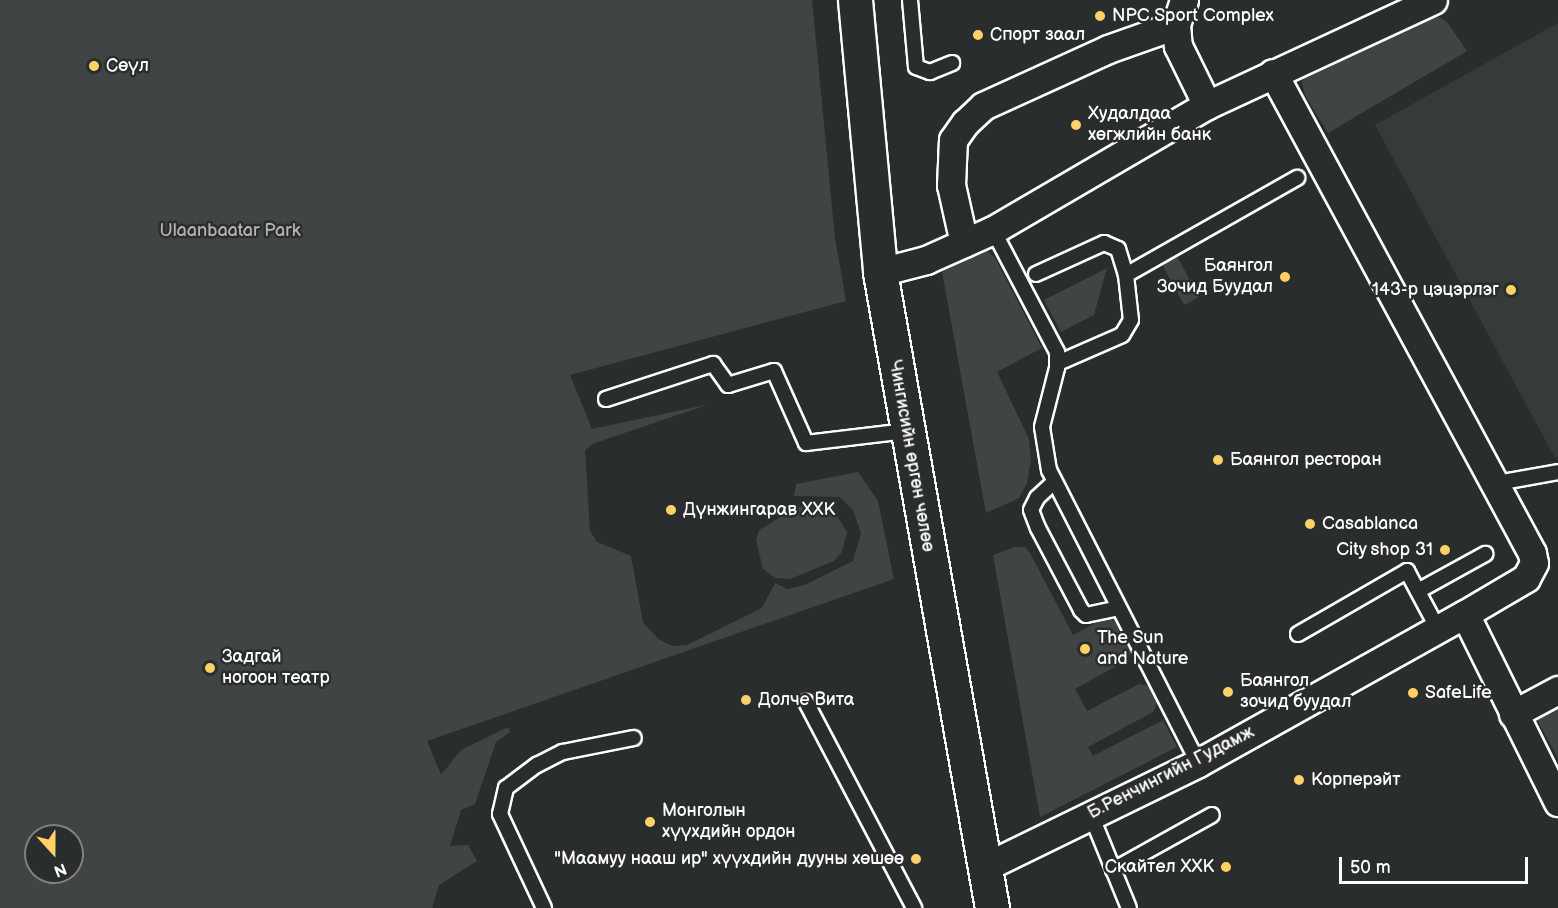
<!DOCTYPE html>
<html>
<head>
<meta charset="utf-8">
<style>
  body { margin:0 }
  #map { position:relative; width:1558px; height:908px; overflow:hidden; background:#2a2d2e; font-family:"Balsamiq Sans",sans-serif }
  div>[style] { position:absolute }
  .built>* { inset:0; background:#373a3b }
  .green>* { inset:0; background:#414445; transform-origin:0 0 }
  .roads { filter:drop-shadow(2px 0 #fff) drop-shadow(-2px 0 #fff) drop-shadow(0 2px #fff) drop-shadow(0 -2px #fff) }
  .lane>* { height:14px; margin:-7px; padding:0 7px; transform-origin:7px; border-radius:7px; background:#2a2d2e }
  .street>* { height:27px; margin:-13.5px; padding:0 13.5px; transform-origin:13.5px; border-radius:13.5px; background:#2a2d2e }
  .highway>* { height:33px; margin:-16.5px; padding:0 16.5px; transform-origin:16.5px; border-radius:16.5px; background:#2a2d2e }
  .dots>* { width:16px; height:16px; translate:-50% -50%; box-sizing:border-box; border:3px solid #2a2d2e; border-radius:50% }
  span { translate:-50% -50%; white-space:nowrap; text-align:center; line-height:1.15; -webkit-text-stroke:5px #2a2d2e; paint-order:stroke }
  .poi-label { font-size:18px; color:#fff }
  .left { translate:0 -50%; text-align:left }
  .right { translate:-100% -50%; text-align:right }
  .park-label { font-size:18px; color:#b3b4b5 }
  .street-label { font-size:18px; color:#fff }
  .north { position:absolute; left:24px; top:824px; width:60px; height:60px; box-sizing:border-box; background:#2a2d2e; border:2px solid #7f8182; border-radius:50%; rotate:159deg; font-size:16px; font-weight:700; line-height:24px; text-align:center; color:#fff }
  .north::after { content:''; display:block; margin:auto; width:21px; height:27px; background:#ffd166; clip-path:polygon(50% 0,100% 100%,50% 72%,0 100%) }
  .scale { position:absolute; left:1339px; top:857px; width:189px; height:27px; box-sizing:border-box; border:3px solid #fff; border-top:0; padding-left:8px; font-size:18px; line-height:21px; white-space:nowrap; color:#fff; -webkit-text-stroke:4px #2a2d2e; paint-order:stroke }
</style>
</head>
<body>
<div id="map">
  <div class="built">
    <i style="clip-path:polygon(1558px 23px,1558px 456px,1555px 458px,1375px 125px)"></i>
  </div>
  <div class="green">
    <i style="clip-path:polygon(evenodd,0 0,812px 0,835px 238px,846px 301px,570px 375px,592px 429px,710px 404px,592px 444px,585px 450px,590px 531px,597px 542px,631px 556px,643px 622px,658px 639px,673px 646px,687px 645px,762px 608px,775px 583px,787px 589px,805px 585px,853px 561px,861px 533px,853px 510px,840px 497px,794px 496px,796px 484px,858px 472px,878px 501px,894px 579px,427px 741px,441px 775px,461px 750px,504px 729px,509px 728px,510px 732px,496px 742px,475px 804px,461px 810px,450px 846px,468px 845px,477px 861px,439px 885px,432px 908px,0 908px,0 0,36px 836px,72px 836px,72px 872px,36px 872px,36px 836px)"></i>
    <i style="clip-path:polygon(1437px 16px,1447px 22px,1467px 51px,1328px 133px,1305px 95px,1302px 82px,1305px 74px)"></i>
    <i style="clip-path:polygon(985px 249px,995px 258px,1042px 348px,997px 372px,1029px 439px,1031px 460px,1027px 483px,1019px 498px,986px 513px,942px 272px)"></i>
    <i style="left:1175px;top:253px;width:50px;height:17px;rotate:61deg"></i>
    <i style="clip-path:polygon(1107px 268px,1094px 315px,1061px 332px,1044px 300px)"></i>
    <i style="clip-path:polygon(824px 505px,834px 511px,847px 532px,842px 552px,834px 561px,790px 579px,775px 578px,763px 569px,756px 540px,759px 530px,797px 507px)"></i>
    <i style="clip-path:polygon(1015px 547px,1025px 547px,1030px 553px,1073px 635px,1103px 619px,1111px 619px,1118px 624px,1132px 650px,1127px 660px,1075px 689px,1087px 711px,1139px 684px,1149px 686px,1157px 703px,1153px 712px,1088px 747px,1093px 756px,1163px 720px,1177px 747px,1040px 817px,993px 555px)"></i>
    <i style="clip-path:polygon(1558px 704px,1558px 758px,1535px 716px)"></i>
  </div>
  <div class="roads">
    <div class="lane">
      <i style="left:910px;top:0;width:67px;rotate:84.9deg"></i>
      <i style="left:916px;top:67px;width:15px;rotate:20deg"></i>
      <i style="left:930px;top:72px;width:24px;rotate:-22deg"></i>
      <i style="left:993px;top:230px;width:138px;rotate:62.3deg"></i>
      <i style="left:1057px;top:352px;width:16px;rotate:90deg"></i>
      <i style="left:1057px;top:368px;width:61px;rotate:104.3deg"></i>
      <i style="left:1042px;top:427px;width:44px;rotate:80.8deg"></i>
      <i style="left:1049px;top:470px;width:329px;rotate:63deg"></i>
      <i style="left:1036px;top:274px;width:75px;rotate:-24.5deg"></i>
      <i style="left:1104px;top:243px;width:15px;rotate:23deg"></i>
      <i style="left:1118px;top:249px;width:27px;rotate:73deg"></i>
      <i style="left:1126px;top:275px;width:45px;rotate:83.7deg"></i>
      <i style="left:1131px;top:320px;width:17px;rotate:121deg"></i>
      <i style="left:1122px;top:335px;width:70px;rotate:156.4deg"></i>
      <i style="left:1126px;top:275px;width:197px;rotate:-29.6deg"></i>
      <i style="left:606px;top:399px;width:113px;rotate:-18.1deg"></i>
      <i style="left:713px;top:364px;width:26px;rotate:54deg"></i>
      <i style="left:728px;top:385px;width:48px;rotate:-16.9deg"></i>
      <i style="left:774px;top:371px;width:79px;rotate:66deg"></i>
      <i style="left:806px;top:443px;width:101px;rotate:-6.8deg"></i>
      <i style="left:1054px;top:482px;width:23px;rotate:137deg"></i>
      <i style="left:1037px;top:498px;width:13px;rotate:117deg"></i>
      <i style="left:1031px;top:510px;width:19px;rotate:69deg"></i>
      <i style="left:1038px;top:528px;width:93px;rotate:62.3deg"></i>
      <i style="left:1081px;top:610px;width:7px;rotate:45deg"></i>
      <i style="left:1086px;top:615px;width:33px;rotate:-12deg"></i>
      <i style="left:1497px;top:483px;width:62px;rotate:-10.2deg"></i>
      <i style="left:1418px;top:591px;width:77px;rotate:-28.9deg"></i>
      <i style="left:1298px;top:634px;width:126px;rotate:-30deg"></i>
      <i style="left:1407px;top:571px;width:66px;rotate:61.9deg"></i>
      <i style="left:806px;top:702px;width:233px;rotate:62.3deg"></i>
      <i style="left:1091px;top:815px;width:100px;rotate:67.8deg"></i>
      <i style="left:1113px;top:870px;width:113px;rotate:-29.1deg"></i>
      <i style="left:544px;top:908px;width:104px;rotate:-115.1deg"></i>
      <i style="left:500px;top:814px;width:27px;rotate:-77deg"></i>
      <i style="left:506px;top:788px;width:39px;rotate:-37deg"></i>
      <i style="left:537px;top:765px;width:29px;rotate:-27deg"></i>
      <i style="left:563px;top:752px;width:72px;rotate:-11.2deg"></i>
    </div>
    <div class="street">
      <i style="left:1184px;top:0;width:26px;rotate:108deg"></i>
      <i style="left:1176px;top:25px;width:21px;rotate:85deg"></i>
      <i style="left:1178px;top:46px;width:66px;rotate:63.8deg"></i>
      <i style="left:1273px;top:73px;width:545px;rotate:61.65deg"></i>
      <i style="left:1532px;top:553px;width:10px;rotate:79deg"></i>
      <i style="left:1534px;top:563px;width:17px;rotate:118deg"></i>
      <i style="left:1526px;top:578px;width:71px;rotate:149.5deg"></i>
      <i style="left:964px;top:243px;width:59px;rotate:-102.6deg"></i>
      <i style="left:951px;top:185px;width:45px;rotate:-87.5deg"></i>
      <i style="left:953px;top:140px;width:21px;rotate:-55deg"></i>
      <i style="left:965px;top:123px;width:25px;rotate:-43deg"></i>
      <i style="left:983px;top:106px;width:137px;rotate:-24.5deg"></i>
      <i style="left:1108px;top:49px;width:72px;rotate:-19.4deg"></i>
      <i style="left:880px;top:272px;width:48px;rotate:-14.6deg"></i>
      <i style="left:926px;top:260px;width:73px;rotate:-24.1deg"></i>
      <i style="left:993px;top:230px;width:248px;rotate:-30.3deg"></i>
      <i style="left:1207px;top:105px;width:249px;rotate:-24.9deg"></i>
      <i style="left:1513px;top:714px;width:51px;rotate:-28.1deg"></i>
      <i style="left:985px;top:867px;width:237px;rotate:-26deg"></i>
      <i style="left:1198px;top:763px;width:306px;rotate:-29.2deg"></i>
      <i style="left:1465px;top:614px;width:210px;rotate:63.7deg"></i>
    </div>
    <div class="highway">
      <i style="left:855px;top:0;width:273px;rotate:84.7deg"></i>
      <i style="left:880px;top:272px;width:646px;rotate:80.01deg"></i>
    </div>
  </div>
  <div class="dots">
    <i style="left:1100px;top:16px;background:#ffd166"></i>
    <i style="left:978px;top:35px;background:#ffd166"></i>
    <i style="left:94px;top:66px;background:#ffd166"></i>
    <i style="left:1076px;top:125px;background:#ffd166"></i>
    <i style="left:1285px;top:277px;background:#ffd166"></i>
    <i style="left:1511px;top:290px;background:#ffd166"></i>
    <i style="left:1218px;top:460px;background:#ffd166"></i>
    <i style="left:671px;top:510px;background:#ffd166"></i>
    <i style="left:1310px;top:524px;background:#ffd166"></i>
    <i style="left:1445px;top:550px;background:#ffd166"></i>
    <i style="left:1085px;top:649px;background:#ffd166"></i>
    <i style="left:210px;top:668px;background:#ffd166"></i>
    <i style="left:1228px;top:692px;background:#ffd166"></i>
    <i style="left:1413px;top:693px;background:#ffd166"></i>
    <i style="left:746px;top:700px;background:#ffd166"></i>
    <i style="left:1299px;top:780px;background:#ffd166"></i>
    <i style="left:650px;top:822px;background:#ffd166"></i>
    <i style="left:916px;top:859px;background:#ffd166"></i>
    <i style="left:1226px;top:867px;background:#ffd166"></i>
  </div>
  <div class="poi-label">
    <span class="left" style="left:1112px;top:16px">NPC Sport Complex</span>
    <span class="left" style="left:990px;top:35px">Спорт заал</span>
    <span class="left" style="left:106px;top:66px">Сөүл</span>
    <span class="left" style="left:1088px;top:125px">Худалдаа<br>хөгжлийн банк</span>
    <span class="right" style="left:1273px;top:277px">Баянгол<br>Зочид Буудал</span>
    <span class="right" style="left:1499px;top:290px">143-р цэцэрлэг</span>
    <span class="left" style="left:1230px;top:460px">Баянгол ресторан</span>
    <span class="left" style="left:683px;top:510px">Дүнжингарав ХХК</span>
    <span class="left" style="left:1322px;top:524px">Casablanca</span>
    <span class="right" style="left:1433px;top:550px">City shop 31</span>
    <span class="left" style="left:1097px;top:649px">The Sun<br>and Nature</span>
    <span class="left" style="left:222px;top:668px">Задгай<br>ногоон театр</span>
    <span class="left" style="left:1240px;top:692px">Баянгол<br>зочид буудал</span>
    <span class="left" style="left:1425px;top:693px">SafeLife</span>
    <span class="left" style="left:758px;top:700px">Долче Вита</span>
    <span class="left" style="left:1311px;top:780px">Корперэйт</span>
    <span class="left" style="left:662px;top:822px">Монголын<br>хүүхдийн ордон</span>
    <span class="right" style="left:904px;top:859px">"Маамуу нааш ир" хүүхдийн дууны хөшөө</span>
    <span class="right" style="left:1214px;top:867px">Скайтел ХХК</span>
  </div>
  <div class="park-label">
    <span style="left:230px;top:231px">Ulaanbaatar Park</span>
  </div>
  <div class="street-label">
    <span style="left:911px;top:456px;rotate:80deg">Чингисийн өргөн чөлөө</span>
    <span style="left:1171px;top:773px;rotate:-27deg">Б.Ренчингийн Гудамж</span>
  </div>
  <div class="north">N</div>
  <div class="scale">50 m</div>
</div>
</body>
</html>
